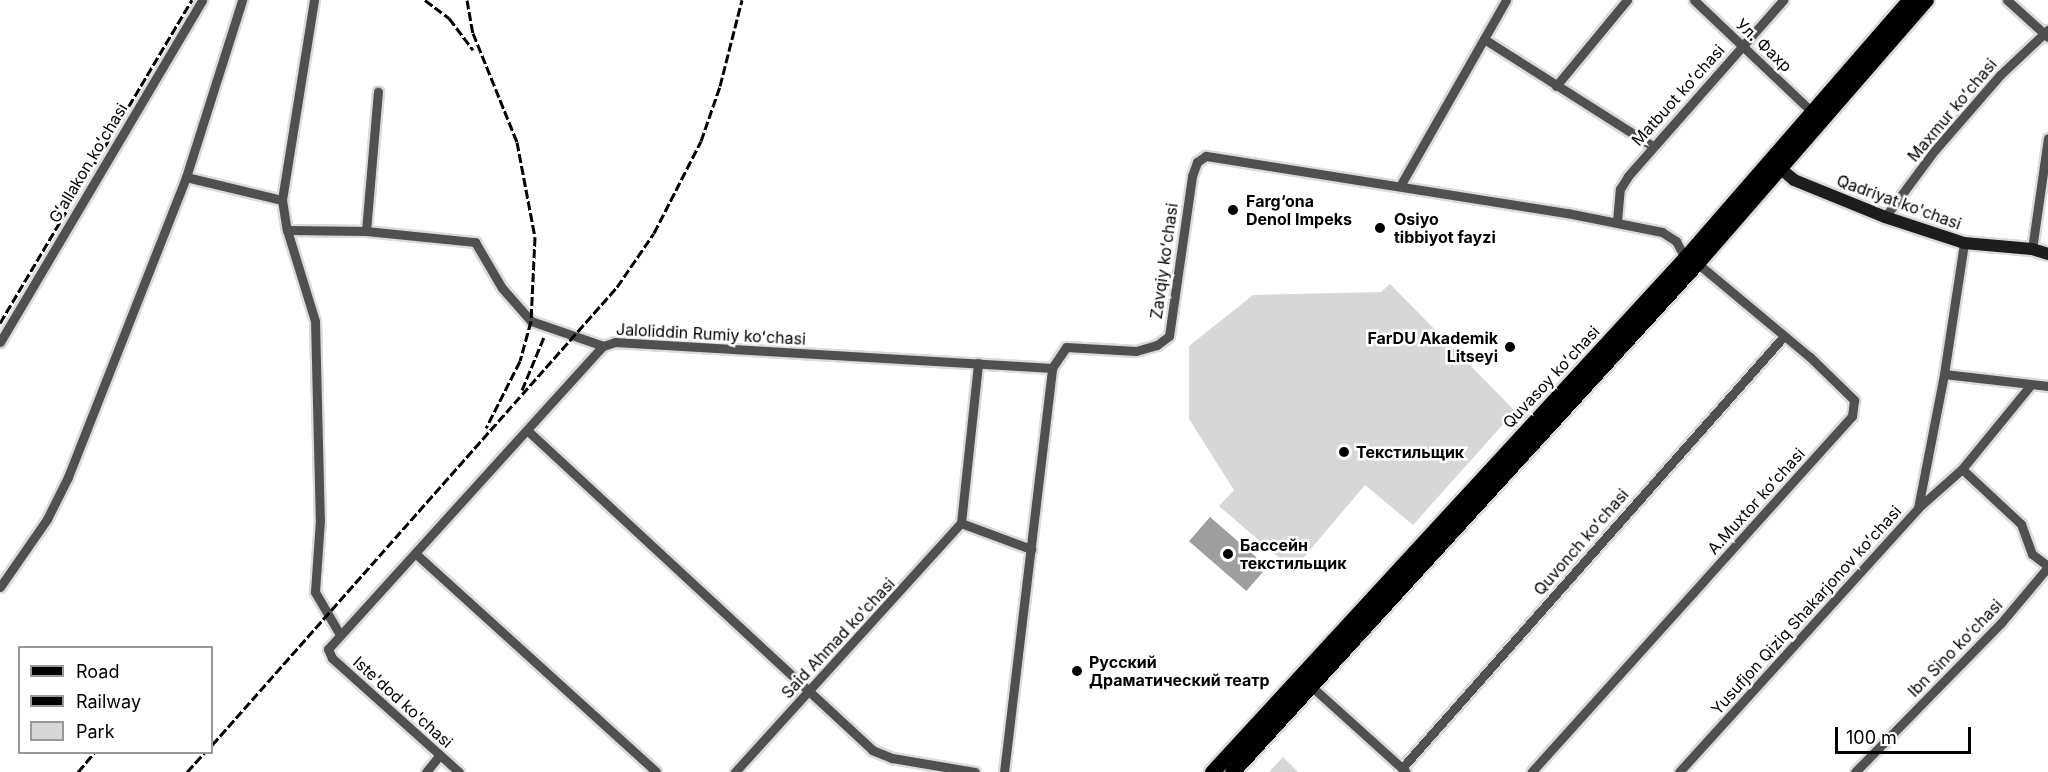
<!DOCTYPE html>
<html>
<head>
<meta charset="utf-8">
<style>
  body { margin:0 }
  #map { position:relative; width:2048px; height:772px; overflow:hidden; background:#fff; font-family:Inter,sans-serif }
  div>[style] { position:absolute }
  .green>* { inset:0; background:#d7d7d7 }
  .water>* { inset:0; background:#9e9e9e; transform-origin:0 0 }
  .roads { filter:drop-shadow(2px 0 #dbdbdb) drop-shadow(-2px 0 #dbdbdb) drop-shadow(0 2px #dbdbdb) drop-shadow(0 -2px #dbdbdb) }
  .street>* { height:9px; margin:-4.5px; padding:0 4.5px; transform-origin:4.5px; border-radius:4.5px; background:#505050 }
  .secondary>* { height:12px; margin:-6px; padding:0 6px; transform-origin:6px; border-radius:6px; background:#1d1d1d }
  .primary>* { height:15px; margin:-7.5px; padding:0 7.5px; transform-origin:7.5px; border-radius:7.5px; background:#000 }
  .rail>* { height:3px; margin-top:-1.5px; transform-origin:0; background:repeating-linear-gradient(90deg,#000 0 9px,transparent 0 12px) }
  .dots>* { width:16px; height:16px; translate:-50% -50%; box-sizing:border-box; border:3px solid #fff; border-radius:50% }
  span { translate:-50% -50%; white-space:nowrap; text-align:center; line-height:1.15; -webkit-text-stroke:5px #fff; paint-order:stroke }
  .street-label { font-size:16px; color:#000 }
  .poi-label { font-size:16px; color:#000; font-weight:700 }
  .left { translate:0 -50%; text-align:left }
  .right { translate:-100% -50%; text-align:right }
  .legend { position:absolute; left:18px; top:646px; width:195px; height:108px; box-sizing:border-box; background:#fff; border:2px solid #999; margin:0; padding:8px 10px; list-style:none; font-size:18px; color:#000 }
  .legend li { display:flex; align-items:center; gap:12px; height:30px }
  .legend b { width:30px; border:2px solid #999 }
  .scale { position:absolute; left:1835px; top:727px; width:136px; height:27px; box-sizing:border-box; border:3px solid #000; border-top:0; padding-left:8px; font-size:18px; line-height:21px; white-space:nowrap; color:#000; -webkit-text-stroke:4px #fff; paint-order:stroke }
</style>
</head>
<body>
<div id="map">
  <div class="green">
    <i style="clip-path:polygon(1390px 284px,1515px 411px,1413px 525px,1365px 485px,1293px 570px,1219px 506px,1234px 490px,1189px 419px,1189px 346px,1253px 295px,1381px 292px)"></i>
    <i style="clip-path:polygon(1283px 757px,1298px 772px,1269px 772px)"></i>
  </div>
  <div class="water">
    <i style="left:1210px;top:517px;width:76px;height:32px;rotate:41deg"></i>
  </div>
  <div class="roads">
    <div class="street">
      <i style="left:314px;top:0;width:203px;rotate:99.1deg"></i>
      <i style="left:282px;top:200px;width:30px;rotate:81deg"></i>
      <i style="left:287px;top:230px;width:95px;rotate:72.9deg"></i>
      <i style="left:315px;top:321px;width:199px;rotate:88.6deg"></i>
      <i style="left:320px;top:520px;width:72px;rotate:94deg"></i>
      <i style="left:315px;top:592px;width:48px;rotate:59.7deg"></i>
      <i style="left:1694px;top:0;width:163px;rotate:43.5deg"></i>
      <i style="left:2007px;top:0;width:55px;rotate:42.1deg"></i>
      <i style="left:1484px;top:39px;width:198px;rotate:32.4deg"></i>
      <i style="left:1556px;top:86px;width:112px;rotate:-50.5deg"></i>
      <i style="left:186px;top:177px;width:99px;rotate:13.5deg"></i>
      <i style="left:1400px;top:186px;width:214px;rotate:-60.3deg"></i>
      <i style="left:1885px;top:217px;width:82px;rotate:-53.4deg"></i>
      <i style="left:1934px;top:151px;width:101px;rotate:-49deg"></i>
      <i style="left:2000px;top:75px;width:66px;rotate:-43.2deg"></i>
      <i style="left:1617px;top:221px;width:32px;rotate:-85deg"></i>
      <i style="left:1620px;top:189px;width:15px;rotate:-58deg"></i>
      <i style="left:1628px;top:176px;width:235px;rotate:-48.6deg"></i>
      <i style="left:287px;top:230px;width:79px;rotate:0.7deg"></i>
      <i style="left:366px;top:231px;width:110px;rotate:5.8deg"></i>
      <i style="left:475px;top:242px;width:53px;rotate:59.6deg"></i>
      <i style="left:502px;top:288px;width:44px;rotate:48.7deg"></i>
      <i style="left:531px;top:321px;width:76px;rotate:19.1deg"></i>
      <i style="left:366px;top:231px;width:140px;rotate:-85.1deg"></i>
      <i style="left:2032px;top:249px;width:112px;rotate:-81.8deg"></i>
      <i style="left:0;top:342px;width:397px;rotate:-59.4deg"></i>
      <i style="left:1944px;top:374px;width:105px;rotate:6.6deg"></i>
      <i style="left:2029px;top:387px;width:106px;rotate:129.3deg"></i>
      <i style="left:1962px;top:469px;width:81px;rotate:43deg"></i>
      <i style="left:2021px;top:524px;width:32px;rotate:70deg"></i>
      <i style="left:2032px;top:554px;width:20px;rotate:37deg"></i>
      <i style="left:528px;top:431px;width:469px;rotate:42.8deg"></i>
      <i style="left:872px;top:750px;width:22px;rotate:22deg"></i>
      <i style="left:892px;top:758px;width:84px;rotate:9.6deg"></i>
      <i style="left:1918px;top:508px;width:59px;rotate:-41.6deg"></i>
      <i style="left:961px;top:523px;width:75px;rotate:20.4deg"></i>
      <i style="left:416px;top:554px;width:324px;rotate:42.2deg"></i>
      <i style="left:0;top:587px;width:83px;rotate:-55.3deg"></i>
      <i style="left:47px;top:519px;width:47px;rotate:-63.4deg"></i>
      <i style="left:68px;top:477px;width:322px;rotate:-68.5deg"></i>
      <i style="left:186px;top:177px;width:186px;rotate:-72.4deg"></i>
      <i style="left:1311px;top:686px;width:127px;rotate:42.1deg"></i>
      <i style="left:1402px;top:768px;width:577px;rotate:-48.51deg"></i>
      <i style="left:426px;top:772px;width:22px;rotate:-51deg"></i>
      <i style="left:459px;top:772px;width:171px;rotate:-138.1deg"></i>
      <i style="left:332px;top:658px;width:10px;rotate:-114deg"></i>
      <i style="left:328px;top:649px;width:409px;rotate:-47.8deg"></i>
      <i style="left:603px;top:346px;width:13px;rotate:-18deg"></i>
      <i style="left:615px;top:342px;width:438px;rotate:3.4deg"></i>
      <i style="left:735px;top:772px;width:336px;rotate:-47.8deg"></i>
      <i style="left:961px;top:523px;width:161px;rotate:-83.9deg"></i>
      <i style="left:1004px;top:772px;width:407px;rotate:-83.2deg"></i>
      <i style="left:1052px;top:368px;width:25px;rotate:-56deg"></i>
      <i style="left:1066px;top:347px;width:70px;rotate:3.3deg"></i>
      <i style="left:1136px;top:351px;width:22px;rotate:-16deg"></i>
      <i style="left:1157px;top:345px;width:15px;rotate:-37deg"></i>
      <i style="left:1169px;top:336px;width:162px;rotate:-81.8deg"></i>
      <i style="left:1192px;top:176px;width:15px;rotate:-70deg"></i>
      <i style="left:1197px;top:162px;width:11px;rotate:-34deg"></i>
      <i style="left:1206px;top:156px;width:365px;rotate:9deg"></i>
      <i style="left:1567px;top:213px;width:97px;rotate:11.3deg"></i>
      <i style="left:1662px;top:232px;width:17px;rotate:33deg"></i>
      <i style="left:1676px;top:241px;width:19px;rotate:62deg"></i>
      <i style="left:1685px;top:258px;width:13px;rotate:23deg"></i>
      <i style="left:1697px;top:263px;width:147px;rotate:39.8deg"></i>
      <i style="left:1810px;top:357px;width:62px;rotate:44.3deg"></i>
      <i style="left:1854px;top:400px;width:16px;rotate:97deg"></i>
      <i style="left:1852px;top:416px;width:479px;rotate:132deg"></i>
      <i style="left:1679px;top:772px;width:356px;rotate:-47.8deg"></i>
      <i style="left:1918px;top:508px;width:136px;rotate:-79deg"></i>
      <i style="left:1944px;top:374px;width:133px;rotate:-81.3deg"></i>
      <i style="left:1855px;top:772px;width:209px;rotate:-45.6deg"></i>
      <i style="left:2001px;top:623px;width:73px;rotate:-50deg"></i>
    </div>
    <div class="secondary">
      <i style="left:1781px;top:169px;width:17px;rotate:40deg"></i>
      <i style="left:1794px;top:180px;width:98px;rotate:22.1deg"></i>
      <i style="left:1885px;top:217px;width:83px;rotate:18.2deg"></i>
      <i style="left:1964px;top:243px;width:68px;rotate:5deg"></i>
      <i style="left:2032px;top:249px;width:17px;rotate:17deg"></i>
    </div>
    <div class="primary">
      <i style="left:1212px;top:772px;width:699px;rotate:-47.38deg"></i>
      <i style="left:1685px;top:258px;width:342px;rotate:-49deg"></i>
      <i style="left:1232px;top:772px;width:689px;rotate:-47.59deg"></i>
      <i style="left:1697px;top:263px;width:349px;rotate:-49deg"></i>
    </div>
  </div>
  <div class="rail">
    <i style="left:425px;top:0;width:30px;rotate:37deg"></i>
    <i style="left:449px;top:18px;width:40px;rotate:53deg"></i>
    <i style="left:467px;top:0;width:34px;rotate:80deg"></i>
    <i style="left:473px;top:33px;width:118px;rotate:68deg"></i>
    <i style="left:517px;top:142px;width:97px;rotate:79.3deg"></i>
    <i style="left:535px;top:237px;width:84px;rotate:92.7deg"></i>
    <i style="left:531px;top:321px;width:41px;rotate:105.4deg"></i>
    <i style="left:520px;top:361px;width:75px;rotate:116.9deg"></i>
    <i style="left:0;top:323px;width:376px;rotate:-59.3deg"></i>
    <i style="left:522px;top:390px;width:57px;rotate:-67.5deg"></i>
    <i style="left:212px;top:745px;width:611px;rotate:-48.51deg"></i>
    <i style="left:617px;top:287px;width:65px;rotate:-55.6deg"></i>
    <i style="left:654px;top:233px;width:103px;rotate:-62.9deg"></i>
    <i style="left:701px;top:141px;width:58px;rotate:-70.9deg"></i>
    <i style="left:720px;top:86px;width:89px;rotate:-75.7deg"></i>
    <i style="left:78px;top:772px;width:26px;rotate:-50deg"></i>
    <i style="left:187px;top:772px;width:27px;rotate:-48deg"></i>
  </div>
  <div class="dots">
    <i style="left:1233px;top:210px;background:#000"></i>
    <i style="left:1380px;top:228px;background:#000"></i>
    <i style="left:1510px;top:347px;background:#000"></i>
    <i style="left:1344px;top:452px;background:#000"></i>
    <i style="left:1228px;top:554px;background:#000"></i>
    <i style="left:1077px;top:671px;background:#000"></i>
  </div>
  <div class="street-label">
    <span style="left:1764px;top:45px;rotate:43deg">Ул. Фахр</span>
    <span style="left:1678px;top:95px;rotate:-48deg">Matbuot koʻchasi</span>
    <span style="left:1952px;top:110px;rotate:-50deg">Maxmur koʻchasi</span>
    <span style="left:88px;top:163px;rotate:-59deg">Gʻallakon koʻchasi</span>
    <span style="left:1899px;top:202px;rotate:20deg">Qadriyat ko'chasi</span>
    <span style="left:1164px;top:261px;rotate:-82deg">Zavqiy koʻchasi</span>
    <span style="left:711px;top:334px;rotate:3deg">Jaloliddin Rumiy koʻchasi</span>
    <span style="left:1551px;top:377px;rotate:-47deg">Quvasoy koʻchasi</span>
    <span style="left:1756px;top:501px;rotate:-48deg">A.Muxtor koʻchasi</span>
    <span style="left:1581px;top:542px;rotate:-49deg">Quvonch koʻchasi</span>
    <span style="left:1806px;top:610px;rotate:-48deg">Yusufjon Qiziq Shakarjonov koʻchasi</span>
    <span style="left:838px;top:638px;rotate:-47deg">Said Ahmad ko'chasi</span>
    <span style="left:1955px;top:648px;rotate:-46deg">Ibn Sino koʻchasi</span>
    <span style="left:403px;top:702px;rotate:42deg">Iste'dod ko'chasi</span>
  </div>
  <div class="poi-label">
    <span class="left" style="left:1246px;top:210px">Farg‘ona<br>Denol Impeks</span>
    <span class="left" style="left:1394px;top:228px">Osiyo<br>tibbiyot fayzi</span>
    <span class="right" style="left:1498px;top:347px">FarDU Akademik<br>Litseyi</span>
    <span class="left" style="left:1356px;top:452px">Текстильщик</span>
    <span class="left" style="left:1240px;top:554px">Бассейн<br>текстильщик</span>
    <span class="left" style="left:1089px;top:671px">Русский<br>Драматический театр</span>
  </div>
  <ul class="legend">
  <li><b style="height:8px;background:#000"></b>Road</li>
  <li><b style="height:8px;background:#000"></b>Railway</li>
  <li><b style="height:16px;background:#d7d7d7"></b>Park</li>
  </ul>
  <div class="scale">100 m</div>
</div>
</body>
</html>
